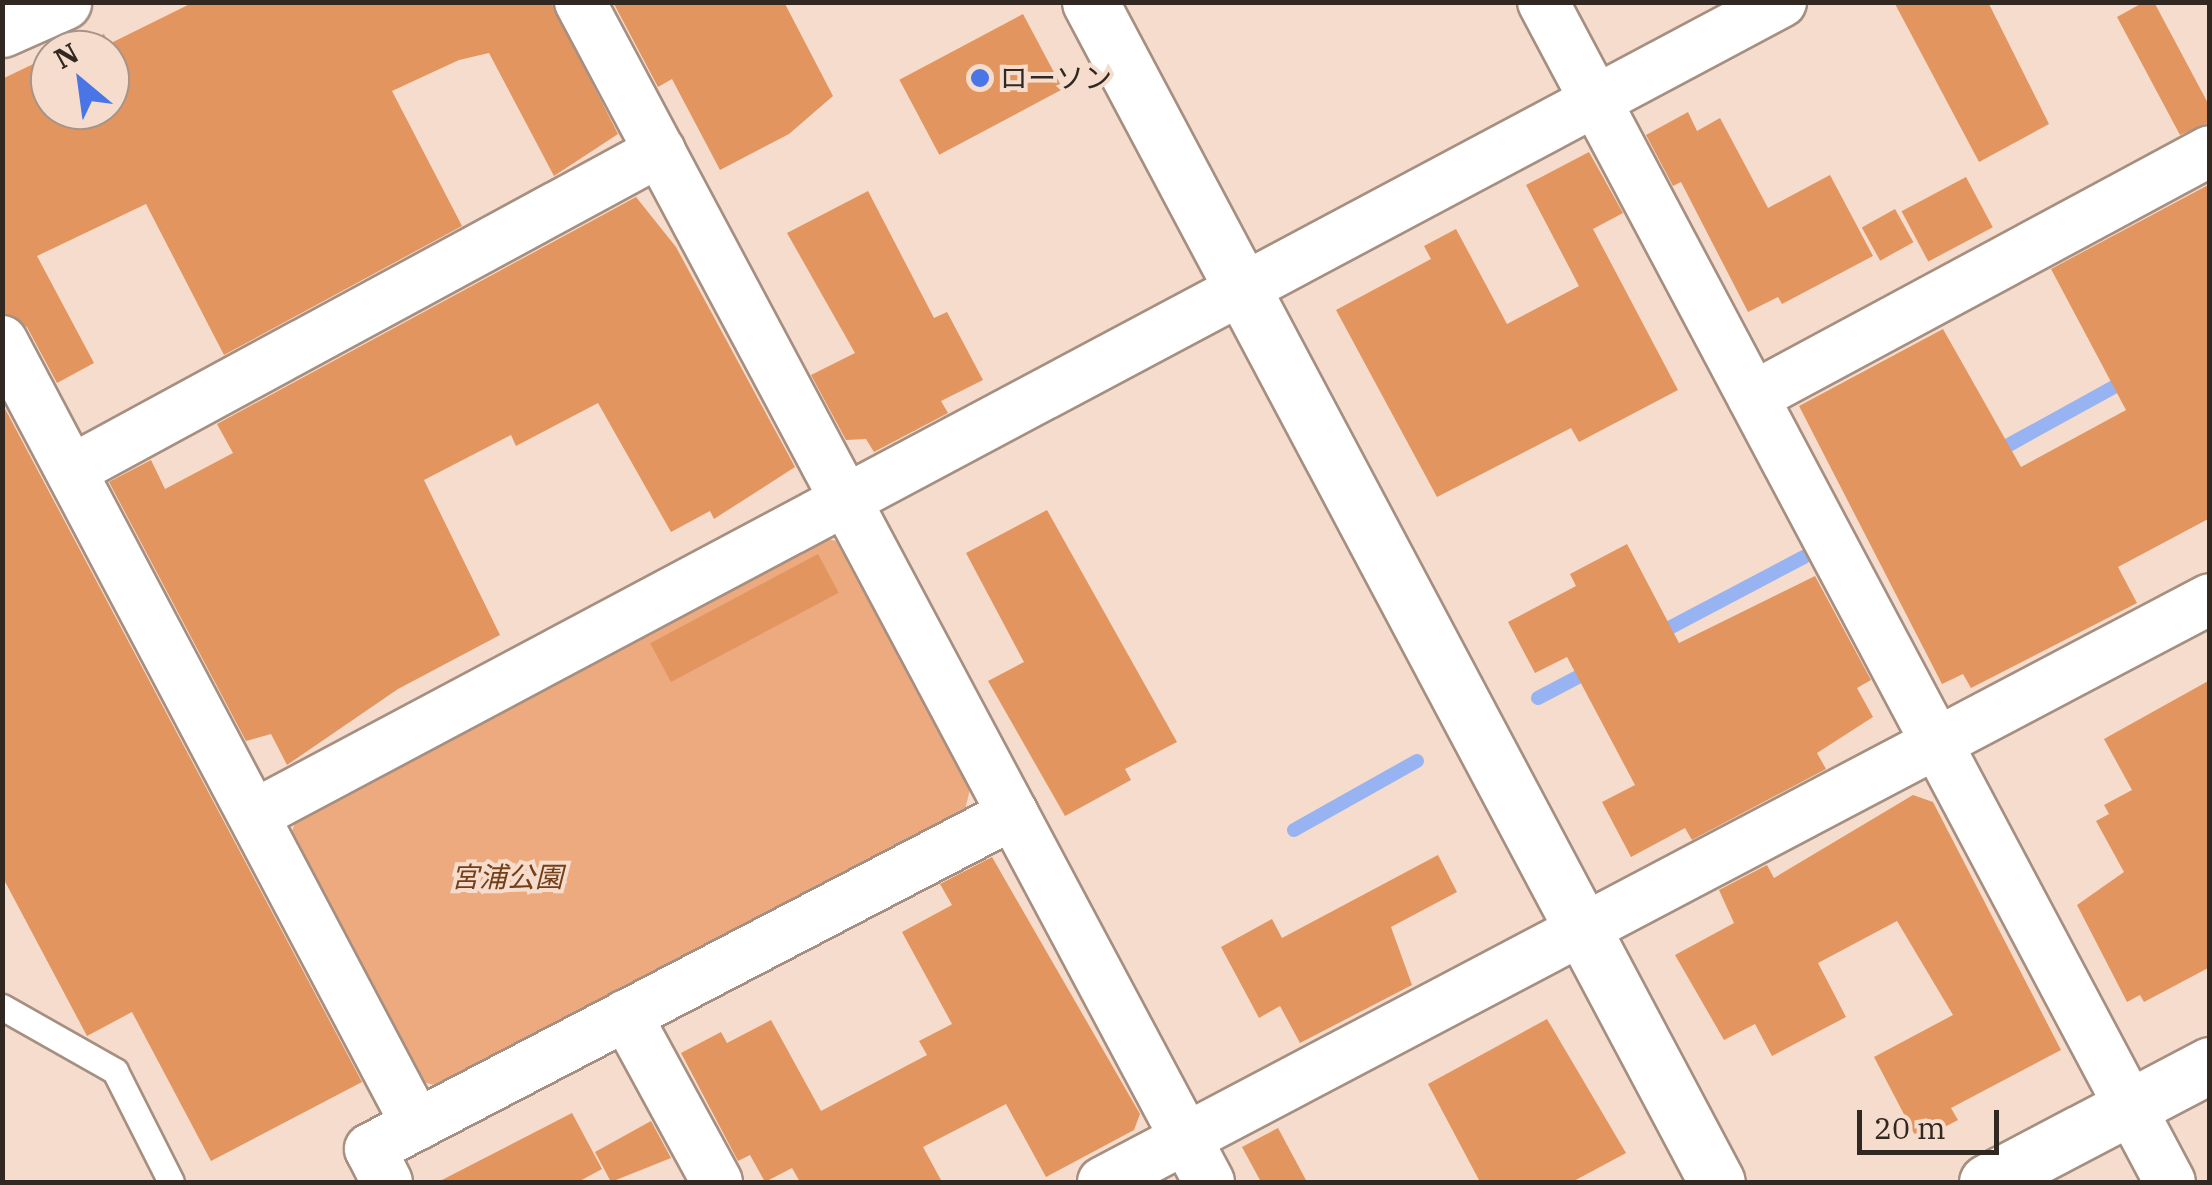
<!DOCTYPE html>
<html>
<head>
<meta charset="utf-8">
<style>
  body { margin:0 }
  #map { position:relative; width:2212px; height:1185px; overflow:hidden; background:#f5dccc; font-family:"IBM Plex Serif","Noto Sans JP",serif }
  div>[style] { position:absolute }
  .green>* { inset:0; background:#ecaa7e }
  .stream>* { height:14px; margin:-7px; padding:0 7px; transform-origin:7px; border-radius:7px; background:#97b3f1 }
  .building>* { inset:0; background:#e3955f; transform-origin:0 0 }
  .roads { filter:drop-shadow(2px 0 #a68f80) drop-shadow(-2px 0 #a68f80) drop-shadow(0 2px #a68f80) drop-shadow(0 -2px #a68f80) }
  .service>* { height:25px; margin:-12.5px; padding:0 12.5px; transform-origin:12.5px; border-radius:12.5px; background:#fff }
  .minor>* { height:50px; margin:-25px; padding:0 25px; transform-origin:25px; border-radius:25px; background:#fff }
  .tertiary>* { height:55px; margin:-27.5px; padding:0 27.5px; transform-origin:27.5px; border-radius:27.5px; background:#fff }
  .dots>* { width:28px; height:28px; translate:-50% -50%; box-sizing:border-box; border:5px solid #f5dccc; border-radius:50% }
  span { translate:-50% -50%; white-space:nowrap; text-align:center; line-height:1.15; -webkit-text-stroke:8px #f5dccc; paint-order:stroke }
  .poi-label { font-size:28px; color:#312822 }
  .left { translate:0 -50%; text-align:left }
  .park-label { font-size:28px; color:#723f18; font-style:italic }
  .frame { position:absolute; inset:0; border:5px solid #312822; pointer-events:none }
  .north { position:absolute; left:30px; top:30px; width:100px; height:100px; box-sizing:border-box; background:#f5dccc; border:2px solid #a79488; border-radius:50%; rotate:331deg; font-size:28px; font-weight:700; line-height:40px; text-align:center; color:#312822 }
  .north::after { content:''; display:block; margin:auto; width:35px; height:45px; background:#4975e7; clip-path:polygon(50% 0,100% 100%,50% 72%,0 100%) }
  .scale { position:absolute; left:1857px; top:1110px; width:142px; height:45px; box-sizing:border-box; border:5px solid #312822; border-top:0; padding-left:12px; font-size:30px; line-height:35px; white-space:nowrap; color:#312822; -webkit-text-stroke:8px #f5dccc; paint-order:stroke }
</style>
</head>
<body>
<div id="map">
  <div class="green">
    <i style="clip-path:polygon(820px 537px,836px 541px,970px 789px,965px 810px,443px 1087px,422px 1082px,291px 834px,299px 811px)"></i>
  </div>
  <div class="stream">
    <i style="left:1996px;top:452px;width:153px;rotate:-28.9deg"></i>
    <i style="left:1654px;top:636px;width:170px;rotate:-27.8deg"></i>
    <i style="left:1538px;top:698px;width:60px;rotate:-27.8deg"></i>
    <i style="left:1294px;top:830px;width:141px;rotate:-29.3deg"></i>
  </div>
  <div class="building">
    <i style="clip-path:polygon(194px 2px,551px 2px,618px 134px,554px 176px,489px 53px,459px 60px,392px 91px,462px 226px,224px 355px,146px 204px,37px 256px,94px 363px,57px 383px,27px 327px,2px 312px,2px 79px,50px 56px,50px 110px,110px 110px,110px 50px,63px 50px,104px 34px,109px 44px)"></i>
    <i style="clip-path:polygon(613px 2px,784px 2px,833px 96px,789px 134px,720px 170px,672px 79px,658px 87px)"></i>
    <i style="clip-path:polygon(1894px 2px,1988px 2px,2049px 124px,1979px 162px)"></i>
    <i style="clip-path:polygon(2144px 2px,2154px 2px,2210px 107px,2210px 122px,2180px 135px,2117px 17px)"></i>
    <i style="left:1023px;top:14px;width:85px;height:140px;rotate:62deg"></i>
    <i style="clip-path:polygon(1688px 112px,1697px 131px,1720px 118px,1768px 208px,1830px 175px,1873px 256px,1782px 304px,1778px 297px,1748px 312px,1681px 182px,1673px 186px,1646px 135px)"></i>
    <i style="clip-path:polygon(1589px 152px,1623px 213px,1593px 229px,1678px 390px,1579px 442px,1571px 428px,1437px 497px,1336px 310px,1431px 259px,1424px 246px,1456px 229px,1507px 324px,1579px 286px,1526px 185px)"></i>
    <i style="left:1966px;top:177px;width:57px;height:73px;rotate:62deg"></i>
    <i style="clip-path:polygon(2210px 184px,2210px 518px,2118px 567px,2137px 603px,1971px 688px,1963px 674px,1942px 684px,1799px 406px,1943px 329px,2021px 467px,2126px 410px,2051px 269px)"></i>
    <i style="clip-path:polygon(868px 191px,934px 318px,947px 312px,983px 380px,941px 401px,948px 413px,874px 452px,866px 439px,846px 440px,811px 375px,855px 353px,787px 233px)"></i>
    <i style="clip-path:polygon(636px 197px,676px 247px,795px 467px,714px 519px,710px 511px,671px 532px,598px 403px,516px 446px,511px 435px,424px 480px,500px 635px,398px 689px,287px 765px,271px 734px,246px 741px,109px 482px,151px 460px,165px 489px,233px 453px,217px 424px)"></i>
    <i style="left:1895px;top:209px;width:38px;height:38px;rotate:61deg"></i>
    <i style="clip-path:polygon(2px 403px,362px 1082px,211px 1161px,132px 1012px,87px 1036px,2px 876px)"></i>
    <i style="clip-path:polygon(1047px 510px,1177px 742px,1125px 769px,1131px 780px,1065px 816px,988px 681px,1024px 662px,966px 553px)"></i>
    <i style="clip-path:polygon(1627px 544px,1679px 643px,1815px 576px,1871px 680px,1857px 688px,1873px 717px,1817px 753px,1826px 769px,1692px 840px,1685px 828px,1631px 857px,1602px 802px,1635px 785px,1567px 657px,1535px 673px,1508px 622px,1576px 586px,1570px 574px)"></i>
    <i style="left:818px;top:554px;width:44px;height:190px;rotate:62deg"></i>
    <i style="clip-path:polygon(2210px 680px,2210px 967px,2144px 1002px,2140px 995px,2127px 1002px,2077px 905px,2124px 872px,2096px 821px,2109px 814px,2104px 805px,2132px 790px,2104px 739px)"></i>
    <i style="clip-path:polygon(1913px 795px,1933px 802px,2061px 1050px,1951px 1108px,1958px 1120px,1918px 1141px,1874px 1057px,1953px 1015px,1897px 921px,1818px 963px,1846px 1017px,1772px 1056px,1755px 1024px,1724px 1040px,1675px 955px,1734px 923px,1719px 890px,1767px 865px,1774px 878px)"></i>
    <i style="clip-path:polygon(1438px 855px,1457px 892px,1391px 927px,1412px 985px,1300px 1043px,1280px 1006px,1259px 1018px,1221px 947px,1272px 919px,1282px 938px)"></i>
    <i style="clip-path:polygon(992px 857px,1140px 1114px,1134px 1130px,1046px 1177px,1006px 1104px,923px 1147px,942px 1182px,800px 1182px,792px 1168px,765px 1182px,750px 1155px,738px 1161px,681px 1053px,721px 1032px,727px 1043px,771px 1020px,821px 1111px,927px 1055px,919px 1041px,952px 1024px,902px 932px,952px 905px,940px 884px)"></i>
    <i style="clip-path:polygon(1547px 1019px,1626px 1153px,1572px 1182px,1480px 1182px,1428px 1084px)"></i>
    <i style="clip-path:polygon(572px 1113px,602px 1169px,578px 1182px,438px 1182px)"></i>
    <i style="clip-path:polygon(651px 1121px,671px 1158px,611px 1182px,595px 1152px)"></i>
    <i style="clip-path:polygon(1278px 1128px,1307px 1182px,1261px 1182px,1242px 1147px)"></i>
  </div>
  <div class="roads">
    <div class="service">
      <i style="left:2px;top:1007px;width:130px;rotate:29.5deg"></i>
      <i style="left:115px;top:1071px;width:124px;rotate:63.2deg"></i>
    </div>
    <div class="minor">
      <i style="left:580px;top:2px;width:1337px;rotate:61.94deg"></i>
      <i style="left:1543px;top:2px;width:1336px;rotate:62.02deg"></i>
      <i style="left:2px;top:341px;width:887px;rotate:62.11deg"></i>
      <i style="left:1753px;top:397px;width:519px;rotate:-28.29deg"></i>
      <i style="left:72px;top:470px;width:669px;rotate:-28.48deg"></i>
      <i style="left:254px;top:815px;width:1730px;rotate:-28.03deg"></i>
      <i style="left:626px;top:1015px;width:190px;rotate:61.4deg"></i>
      <i style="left:387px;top:1182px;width:37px;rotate:-117deg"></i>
      <i style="left:370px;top:1149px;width:725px;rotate:-27.52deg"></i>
      <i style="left:1103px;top:1182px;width:1251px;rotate:-27.77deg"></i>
    </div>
    <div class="tertiary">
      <i style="left:1090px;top:2px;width:1336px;rotate:62.02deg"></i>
      <i style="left:2px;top:29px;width:67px;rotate:-23.9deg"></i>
      <i style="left:1987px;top:1182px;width:252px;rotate:-27.7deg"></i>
    </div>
  </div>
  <div class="dots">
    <i style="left:980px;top:78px;background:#4975e7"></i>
  </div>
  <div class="poi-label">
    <span class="left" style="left:1000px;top:78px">ローソン</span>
  </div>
  <div class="park-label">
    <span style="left:507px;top:877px">宮浦公園</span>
  </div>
  <div class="frame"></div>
  <div class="north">N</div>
  <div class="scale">20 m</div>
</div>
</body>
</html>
